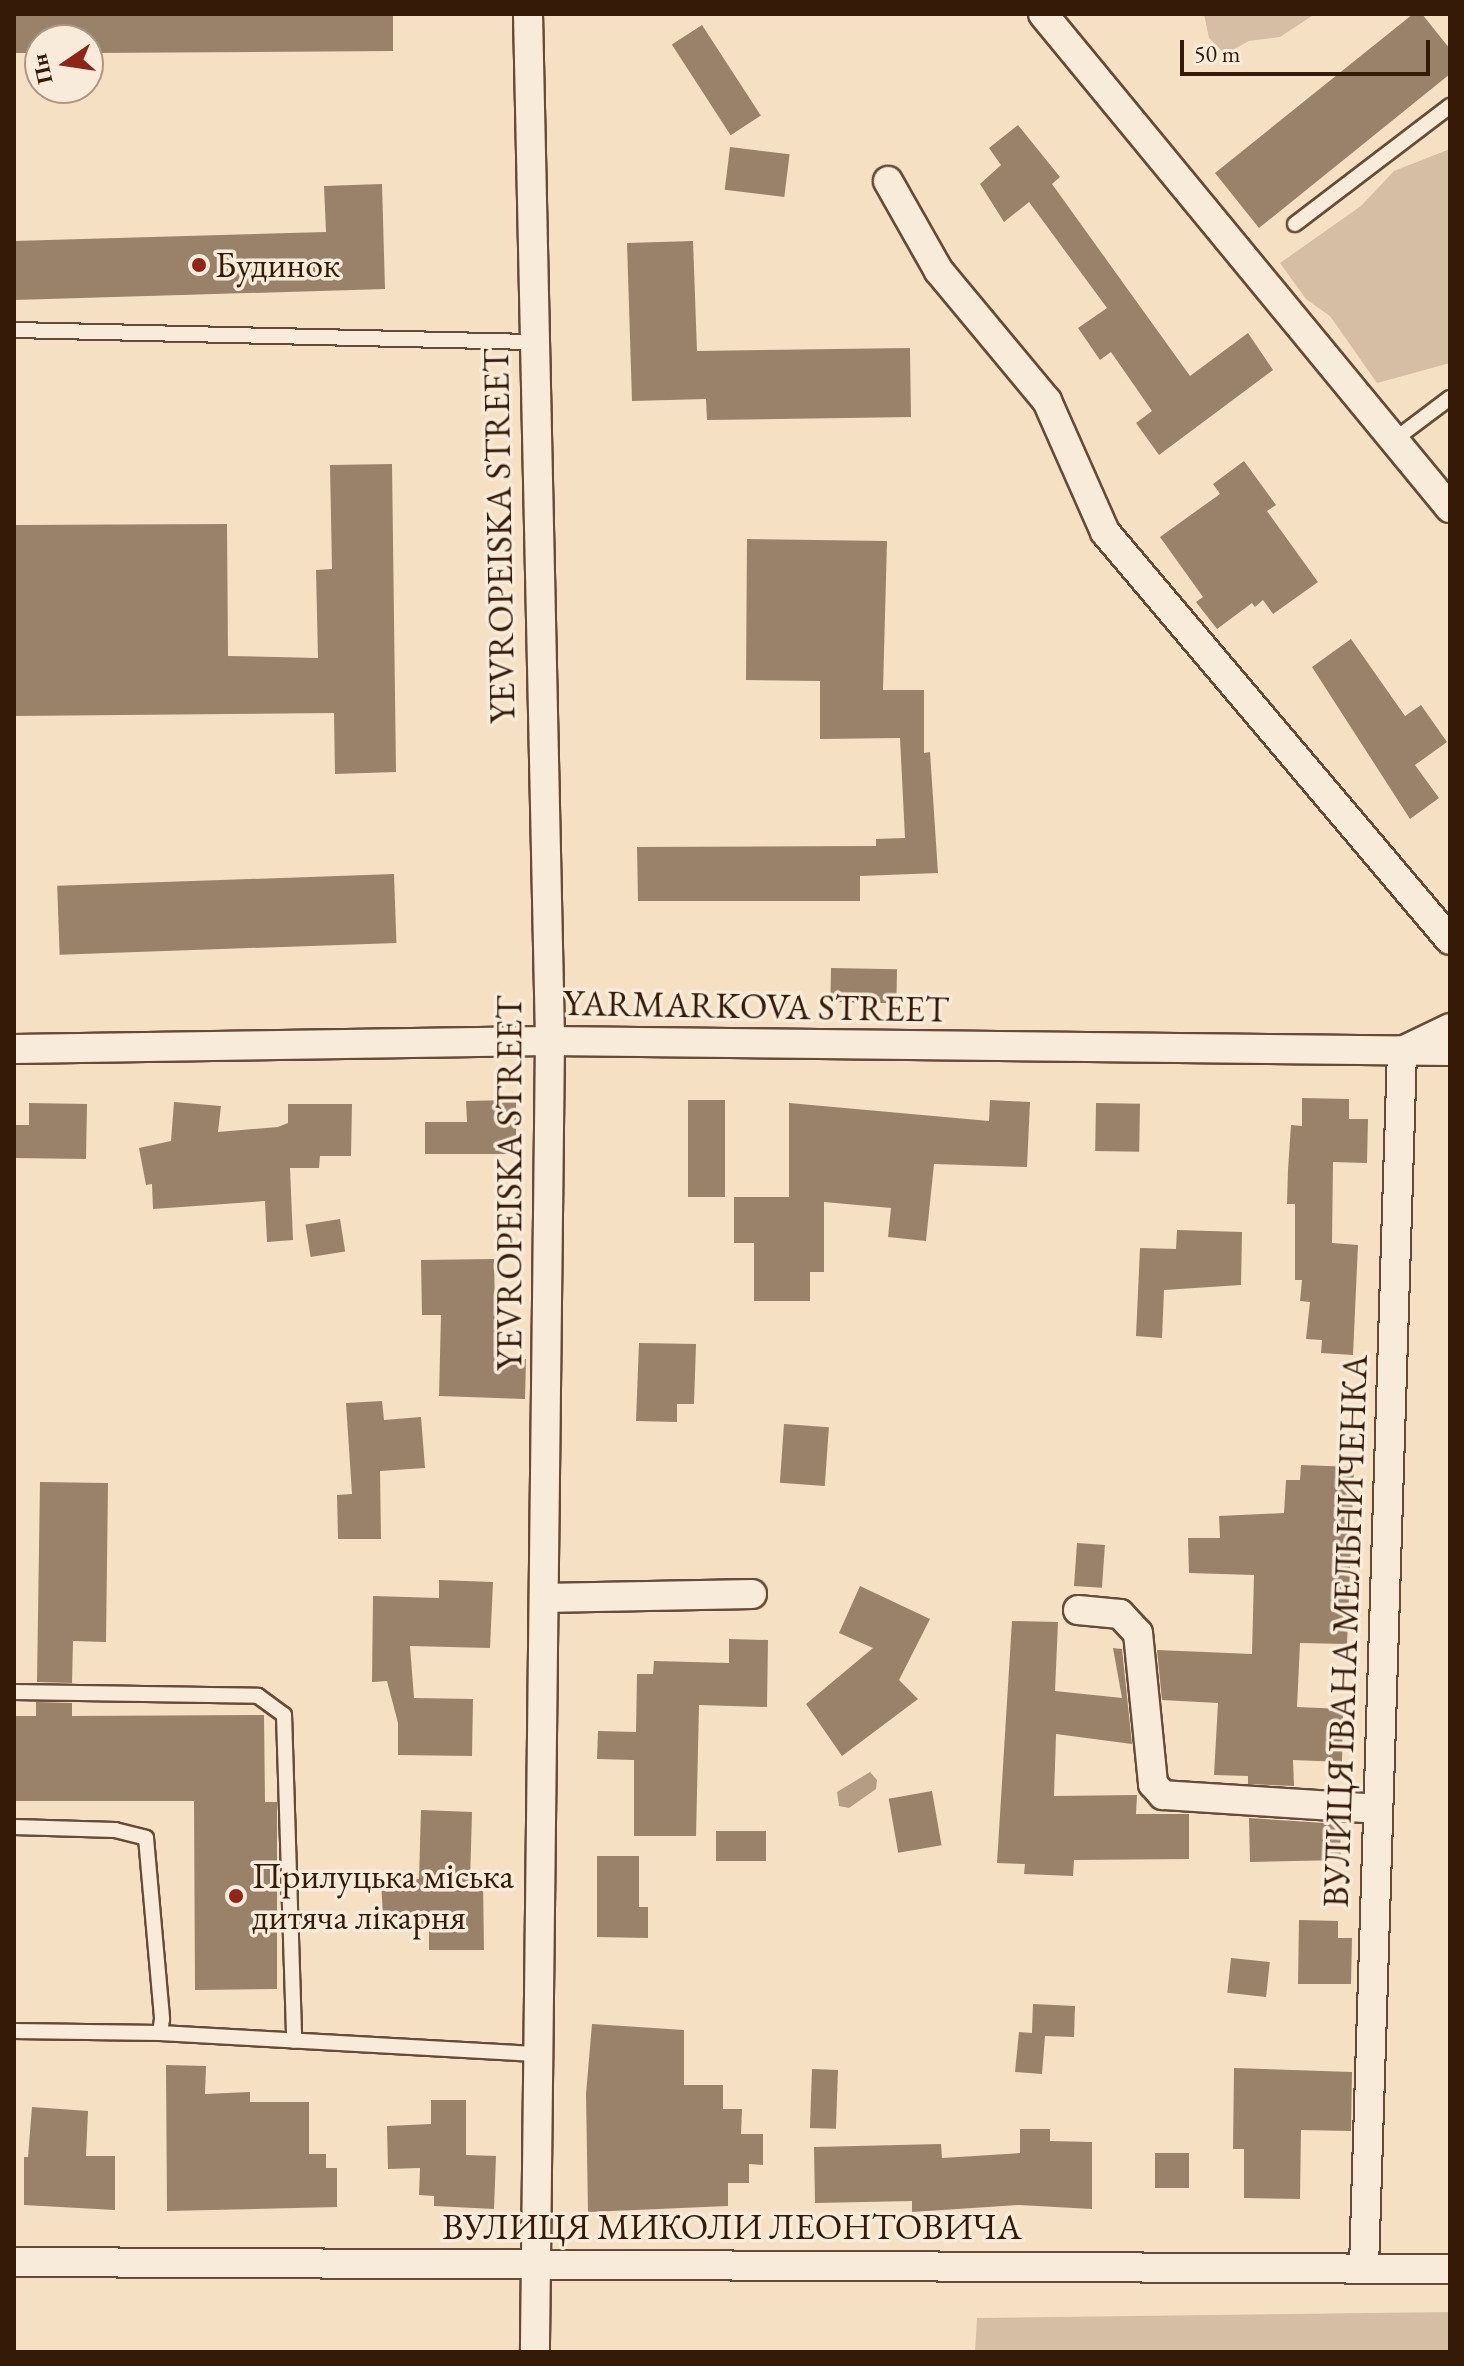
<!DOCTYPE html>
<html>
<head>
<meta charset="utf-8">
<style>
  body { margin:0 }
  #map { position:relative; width:1464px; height:2366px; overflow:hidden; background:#f5e0c4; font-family:"EB Garamond",serif }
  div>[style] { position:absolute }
  .green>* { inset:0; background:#d5bea4 }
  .water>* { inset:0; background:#b49d84 }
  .building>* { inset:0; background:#99816a; transform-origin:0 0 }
  .roads { filter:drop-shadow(2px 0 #664c37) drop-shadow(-2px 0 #664c37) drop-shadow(0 2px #664c37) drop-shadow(0 -2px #664c37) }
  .service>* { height:14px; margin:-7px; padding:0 7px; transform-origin:7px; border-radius:7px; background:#f8ebd9 }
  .minor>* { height:28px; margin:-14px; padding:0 14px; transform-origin:14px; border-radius:14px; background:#f8ebd9 }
  .dots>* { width:22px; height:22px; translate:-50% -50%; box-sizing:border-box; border:4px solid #f8ebd9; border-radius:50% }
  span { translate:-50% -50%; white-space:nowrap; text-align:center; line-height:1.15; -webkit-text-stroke:7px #f8ebd9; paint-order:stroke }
  .poi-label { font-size:36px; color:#361a08 }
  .left { translate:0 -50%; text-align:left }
  .street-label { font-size:36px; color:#361a08 }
  .frame { position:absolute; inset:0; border:16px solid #361a08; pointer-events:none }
  .north { position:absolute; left:24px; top:24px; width:80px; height:80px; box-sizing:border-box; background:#f8ebd9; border:2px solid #aa9785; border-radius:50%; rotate:257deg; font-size:22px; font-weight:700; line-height:32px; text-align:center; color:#361a08 }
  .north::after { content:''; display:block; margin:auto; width:28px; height:36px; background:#8f2418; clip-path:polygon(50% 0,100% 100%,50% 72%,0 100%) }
  .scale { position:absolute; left:1180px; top:40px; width:250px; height:36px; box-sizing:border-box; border:4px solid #361a08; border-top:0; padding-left:10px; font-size:24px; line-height:28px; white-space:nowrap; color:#361a08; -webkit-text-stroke:6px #f8ebd9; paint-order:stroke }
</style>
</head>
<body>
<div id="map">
  <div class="green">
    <i style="clip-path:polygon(1204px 14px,1315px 14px,1280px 37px,1249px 41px,1225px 54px,1209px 38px)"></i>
    <i style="clip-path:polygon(1450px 149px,1450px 363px,1377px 383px,1330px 316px,1306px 299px,1280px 263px,1361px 206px,1394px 171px)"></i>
    <i style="clip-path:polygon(1450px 2312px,1450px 2352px,975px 2352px,977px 2318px)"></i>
  </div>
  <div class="water">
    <i style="clip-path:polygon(870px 1772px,877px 1780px,876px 1789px,849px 1808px,839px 1806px,837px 1792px)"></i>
  </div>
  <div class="building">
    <i style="clip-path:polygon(14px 14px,393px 14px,393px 51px,88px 53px,88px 40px,40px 40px,40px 53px,14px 53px)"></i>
    <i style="clip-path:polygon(1413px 14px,1422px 14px,1450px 49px,1450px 74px,1259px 228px,1215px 173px)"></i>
    <i style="left:702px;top:25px;width:108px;height:36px;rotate:57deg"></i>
    <i style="clip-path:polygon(1018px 125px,1060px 177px,1052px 184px,1190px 376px,1248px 333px,1273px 370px,1159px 455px,1136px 423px,1152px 411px,1111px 352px,1100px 360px,1078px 328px,1107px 308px,1029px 202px,1004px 222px,980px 184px,1001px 165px,989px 148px)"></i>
    <i style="left:730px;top:147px;width:60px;height:43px;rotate:7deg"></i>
    <i style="clip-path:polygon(382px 184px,385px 289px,14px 300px,14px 241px,326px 232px,324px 186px)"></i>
    <i style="clip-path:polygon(693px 241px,697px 351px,910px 348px,911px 417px,707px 420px,706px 399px,632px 401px,627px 243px)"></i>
    <i style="clip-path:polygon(1244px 461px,1276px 505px,1267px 511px,1318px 582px,1273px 614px,1263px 600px,1255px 607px,1252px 603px,1217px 629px,1196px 602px,1203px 597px,1160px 537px,1220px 494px,1213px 484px)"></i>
    <i style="clip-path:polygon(392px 464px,396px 772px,335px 774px,334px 713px,14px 716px,14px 525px,227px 524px,228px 656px,318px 658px,316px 570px,332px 569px,330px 465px)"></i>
    <i style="clip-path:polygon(747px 539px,887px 541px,883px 690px,924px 690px,924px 753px,930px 752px,938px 873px,860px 876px,860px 901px,638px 901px,637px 847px,876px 846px,876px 839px,905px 838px,900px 738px,820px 739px,820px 681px,746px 680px)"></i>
    <i style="clip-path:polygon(1351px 639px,1405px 716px,1421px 705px,1447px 742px,1415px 765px,1439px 798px,1410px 819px,1312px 667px)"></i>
    <i style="left:394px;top:874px;width:69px;height:337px;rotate:88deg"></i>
    <i style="left:831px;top:968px;width:66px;height:34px;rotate:1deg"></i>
    <i style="clip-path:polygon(1302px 1098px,1349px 1099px,1349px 1119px,1368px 1119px,1367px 1163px,1333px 1162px,1332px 1243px,1358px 1245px,1353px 1355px,1321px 1353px,1322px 1340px,1306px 1339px,1310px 1302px,1300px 1301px,1302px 1280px,1295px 1280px,1295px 1204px,1287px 1204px,1288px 1170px,1291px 1125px,1302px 1126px)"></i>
    <i style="clip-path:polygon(516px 1100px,516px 1154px,425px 1154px,425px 1122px,467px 1122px,466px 1101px)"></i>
    <i style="left:688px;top:1100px;width:37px;height:97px"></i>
    <i style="clip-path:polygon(990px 1100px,1030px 1102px,1027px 1167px,934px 1164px,926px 1241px,888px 1237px,891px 1208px,824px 1202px,824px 1272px,810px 1272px,810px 1301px,754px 1301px,754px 1243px,734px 1243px,734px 1197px,789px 1197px,789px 1103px,989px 1121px)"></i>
    <i style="clip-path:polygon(174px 1102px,221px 1106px,218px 1132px,278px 1127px,288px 1123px,288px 1104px,352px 1104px,351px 1156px,320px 1156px,319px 1168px,290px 1168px,293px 1240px,267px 1242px,265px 1201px,153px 1209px,152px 1184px,146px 1185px,139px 1148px,171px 1141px)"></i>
    <i style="clip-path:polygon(29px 1103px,87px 1104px,86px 1159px,14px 1158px,14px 1125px,29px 1125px)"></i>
    <i style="left:1096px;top:1103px;width:44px;height:48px;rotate:1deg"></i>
    <i style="left:340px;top:1219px;width:33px;height:35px;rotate:81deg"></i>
    <i style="clip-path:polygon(1177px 1230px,1242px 1232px,1241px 1285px,1164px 1290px,1162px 1338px,1136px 1336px,1140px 1248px,1176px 1249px)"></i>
    <i style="clip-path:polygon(494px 1259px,496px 1358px,526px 1359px,525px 1399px,439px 1396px,441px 1315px,422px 1315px,421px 1260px)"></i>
    <i style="clip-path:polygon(639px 1343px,696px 1344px,694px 1404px,677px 1404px,677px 1422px,636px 1421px)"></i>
    <i style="clip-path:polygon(382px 1401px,384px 1420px,421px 1417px,425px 1468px,380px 1471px,381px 1539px,338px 1539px,337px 1495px,352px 1494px,346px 1403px)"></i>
    <i style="left:784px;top:1424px;width:45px;height:59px;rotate:4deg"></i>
    <i style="clip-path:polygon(1301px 1465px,1354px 1467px,1347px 1644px,1300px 1643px,1297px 1707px,1343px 1709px,1342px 1762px,1293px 1760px,1294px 1786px,1248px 1784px,1248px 1776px,1214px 1775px,1218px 1703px,1162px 1700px,1157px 1650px,1252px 1654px,1254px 1575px,1189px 1573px,1188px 1538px,1220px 1538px,1219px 1516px,1284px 1513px,1286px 1480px,1300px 1480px)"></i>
    <i style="clip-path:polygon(40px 1482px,108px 1483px,106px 1642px,73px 1641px,72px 1683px,37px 1682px)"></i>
    <i style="left:1077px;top:1543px;width:28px;height:43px;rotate:4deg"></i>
    <i style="clip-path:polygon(439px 1580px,493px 1582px,490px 1648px,410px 1646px,414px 1698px,473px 1699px,472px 1756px,398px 1755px,398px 1723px,387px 1681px,372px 1682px,373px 1596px,439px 1598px)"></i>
    <i style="clip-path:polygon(860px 1586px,930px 1619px,899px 1680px,918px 1699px,842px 1756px,806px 1704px,873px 1648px,839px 1633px)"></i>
    <i style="clip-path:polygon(1012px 1621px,1058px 1622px,1055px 1691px,1122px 1698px,1113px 1648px,1122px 1649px,1132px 1744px,1056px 1734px,1054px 1796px,1137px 1795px,1136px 1814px,1189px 1814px,1189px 1859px,1074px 1860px,1073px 1876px,1024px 1874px,1025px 1864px,997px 1863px)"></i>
    <i style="clip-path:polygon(729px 1639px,768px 1640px,767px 1707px,699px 1705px,696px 1836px,634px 1836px,634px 1760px,597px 1759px,598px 1731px,636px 1732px,637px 1674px,653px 1674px,654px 1661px,729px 1663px)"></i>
    <i style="clip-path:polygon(36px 1702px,72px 1703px,72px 1716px,264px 1715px,265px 1802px,277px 1802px,277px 1989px,195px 1990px,194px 1801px,14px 1801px,14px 1716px,36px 1716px)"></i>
    <i style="left:932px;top:1791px;width:55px;height:44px;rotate:80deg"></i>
    <i style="clip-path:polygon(421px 1810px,472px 1812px,470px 1882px,483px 1882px,484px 1950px,429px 1950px,429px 1927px,421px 1927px,421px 1914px,383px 1916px,381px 1881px,419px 1879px)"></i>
    <i style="clip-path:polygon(1249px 1818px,1340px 1824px,1341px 1860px,1250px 1862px)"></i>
    <i style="left:766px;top:1831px;width:30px;height:50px;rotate:90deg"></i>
    <i style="clip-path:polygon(597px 1856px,639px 1856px,639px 1907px,648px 1907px,648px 1938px,597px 1937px)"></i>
    <i style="clip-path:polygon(1299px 1920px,1338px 1921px,1338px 1938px,1352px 1938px,1351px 1984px,1298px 1984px)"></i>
    <i style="left:1231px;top:1958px;width:39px;height:35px;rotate:6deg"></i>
    <i style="clip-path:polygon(1033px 2004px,1075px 2006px,1074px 2037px,1045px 2036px,1042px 2074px,1015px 2072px,1019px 2032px,1032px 2033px)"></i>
    <i style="clip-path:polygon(592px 2024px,684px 2030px,684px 2085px,723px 2085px,723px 2109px,742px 2109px,741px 2134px,763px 2134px,763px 2165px,749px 2164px,749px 2183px,728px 2183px,728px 2206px,588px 2212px,586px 2094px)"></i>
    <i style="clip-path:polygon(166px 2065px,206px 2066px,205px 2094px,250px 2092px,250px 2102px,309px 2102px,309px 2154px,326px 2154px,326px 2168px,337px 2168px,337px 2207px,167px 2211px)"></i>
    <i style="clip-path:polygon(1234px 2068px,1352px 2072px,1351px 2131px,1301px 2130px,1300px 2199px,1244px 2198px,1244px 2149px,1233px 2149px)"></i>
    <i style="left:812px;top:2069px;width:26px;height:59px;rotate:2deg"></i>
    <i style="clip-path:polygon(431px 2100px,466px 2100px,466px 2155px,496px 2156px,494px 2209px,434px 2206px,434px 2196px,419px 2195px,420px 2168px,388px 2169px,387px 2126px,431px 2124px)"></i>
    <i style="clip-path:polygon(32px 2107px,88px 2111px,86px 2156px,115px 2156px,115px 2210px,24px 2205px,24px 2157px,28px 2157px)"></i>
    <i style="clip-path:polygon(1020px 2129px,1050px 2129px,1050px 2141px,1092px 2142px,1092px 2209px,1019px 2205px,912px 2212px,912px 2201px,815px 2203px,814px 2147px,941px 2144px,942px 2158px,1020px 2153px)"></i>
    <i style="left:1155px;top:2153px;width:34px;height:35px"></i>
  </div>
  <div class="roads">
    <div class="service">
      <i style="left:1295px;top:224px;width:195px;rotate:-37.3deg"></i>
      <i style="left:14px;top:330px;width:518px;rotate:1.33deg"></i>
      <i style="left:1394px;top:440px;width:70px;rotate:-36.9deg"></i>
      <i style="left:14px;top:1692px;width:244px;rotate:0.9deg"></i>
      <i style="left:258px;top:1696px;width:32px;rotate:36deg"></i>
      <i style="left:284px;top:1715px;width:326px;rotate:88.2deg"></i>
      <i style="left:14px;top:1827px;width:101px;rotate:1.7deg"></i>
      <i style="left:115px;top:1830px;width:32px;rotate:14deg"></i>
      <i style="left:146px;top:1838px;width:182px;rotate:84.9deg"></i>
      <i style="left:162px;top:2019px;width:14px;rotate:98deg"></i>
      <i style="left:160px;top:2033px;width:146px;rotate:-179.2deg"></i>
      <i style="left:160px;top:2033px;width:378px;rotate:3.2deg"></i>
    </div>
    <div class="minor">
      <i style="left:528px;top:14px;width:1027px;rotate:88.77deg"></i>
      <i style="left:550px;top:1041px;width:1311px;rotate:90.66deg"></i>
      <i style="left:1043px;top:14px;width:640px;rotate:50.52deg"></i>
      <i style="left:888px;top:181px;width:103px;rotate:60.5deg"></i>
      <i style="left:939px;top:271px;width:169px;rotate:50.3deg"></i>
      <i style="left:1047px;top:401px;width:143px;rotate:66.1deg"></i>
      <i style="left:1105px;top:532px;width:534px;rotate:49.78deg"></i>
      <i style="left:14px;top:1049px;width:536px;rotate:-0.86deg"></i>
      <i style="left:550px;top:1041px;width:900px;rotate:0.64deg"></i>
      <i style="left:544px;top:1598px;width:208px;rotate:-1.1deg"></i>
      <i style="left:1078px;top:1610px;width:42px;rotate:5.4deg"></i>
      <i style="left:1120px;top:1614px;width:26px;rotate:47deg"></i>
      <i style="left:1138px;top:1633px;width:152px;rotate:84.3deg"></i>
      <i style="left:1153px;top:1784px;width:15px;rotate:48deg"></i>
      <i style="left:1163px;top:1795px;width:215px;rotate:3.7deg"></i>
      <i style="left:14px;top:2262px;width:1436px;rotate:0.28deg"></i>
      <i style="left:1364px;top:2267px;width:1217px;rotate:-88.21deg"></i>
      <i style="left:1402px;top:1051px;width:53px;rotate:-25.6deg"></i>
    </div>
  </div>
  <div class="dots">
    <i style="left:199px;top:265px;background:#8f2418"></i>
    <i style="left:236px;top:1896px;background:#8f2418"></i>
  </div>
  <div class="poi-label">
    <span class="left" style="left:215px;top:265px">Будинок</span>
    <span class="left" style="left:252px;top:1896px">Прилуцька міська<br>дитяча лікарня</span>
  </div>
  <div class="street-label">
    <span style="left:499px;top:536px;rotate:-91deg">YEVROPEISKA STREET</span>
    <span style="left:756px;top:1006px;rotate:1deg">YARMARKOVA STREET</span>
    <span style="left:509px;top:1183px;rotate:-90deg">YEVROPEISKA STREET</span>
    <span style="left:1345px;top:1631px;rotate:-88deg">ВУЛИЦЯ ІВАНА МЕЛЬНИЧЕНКА</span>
    <span style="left:732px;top:2227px">ВУЛИЦЯ МИКОЛИ ЛЕОНТОВИЧА</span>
  </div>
  <div class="frame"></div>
  <div class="north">Пн</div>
  <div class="scale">50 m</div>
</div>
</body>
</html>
